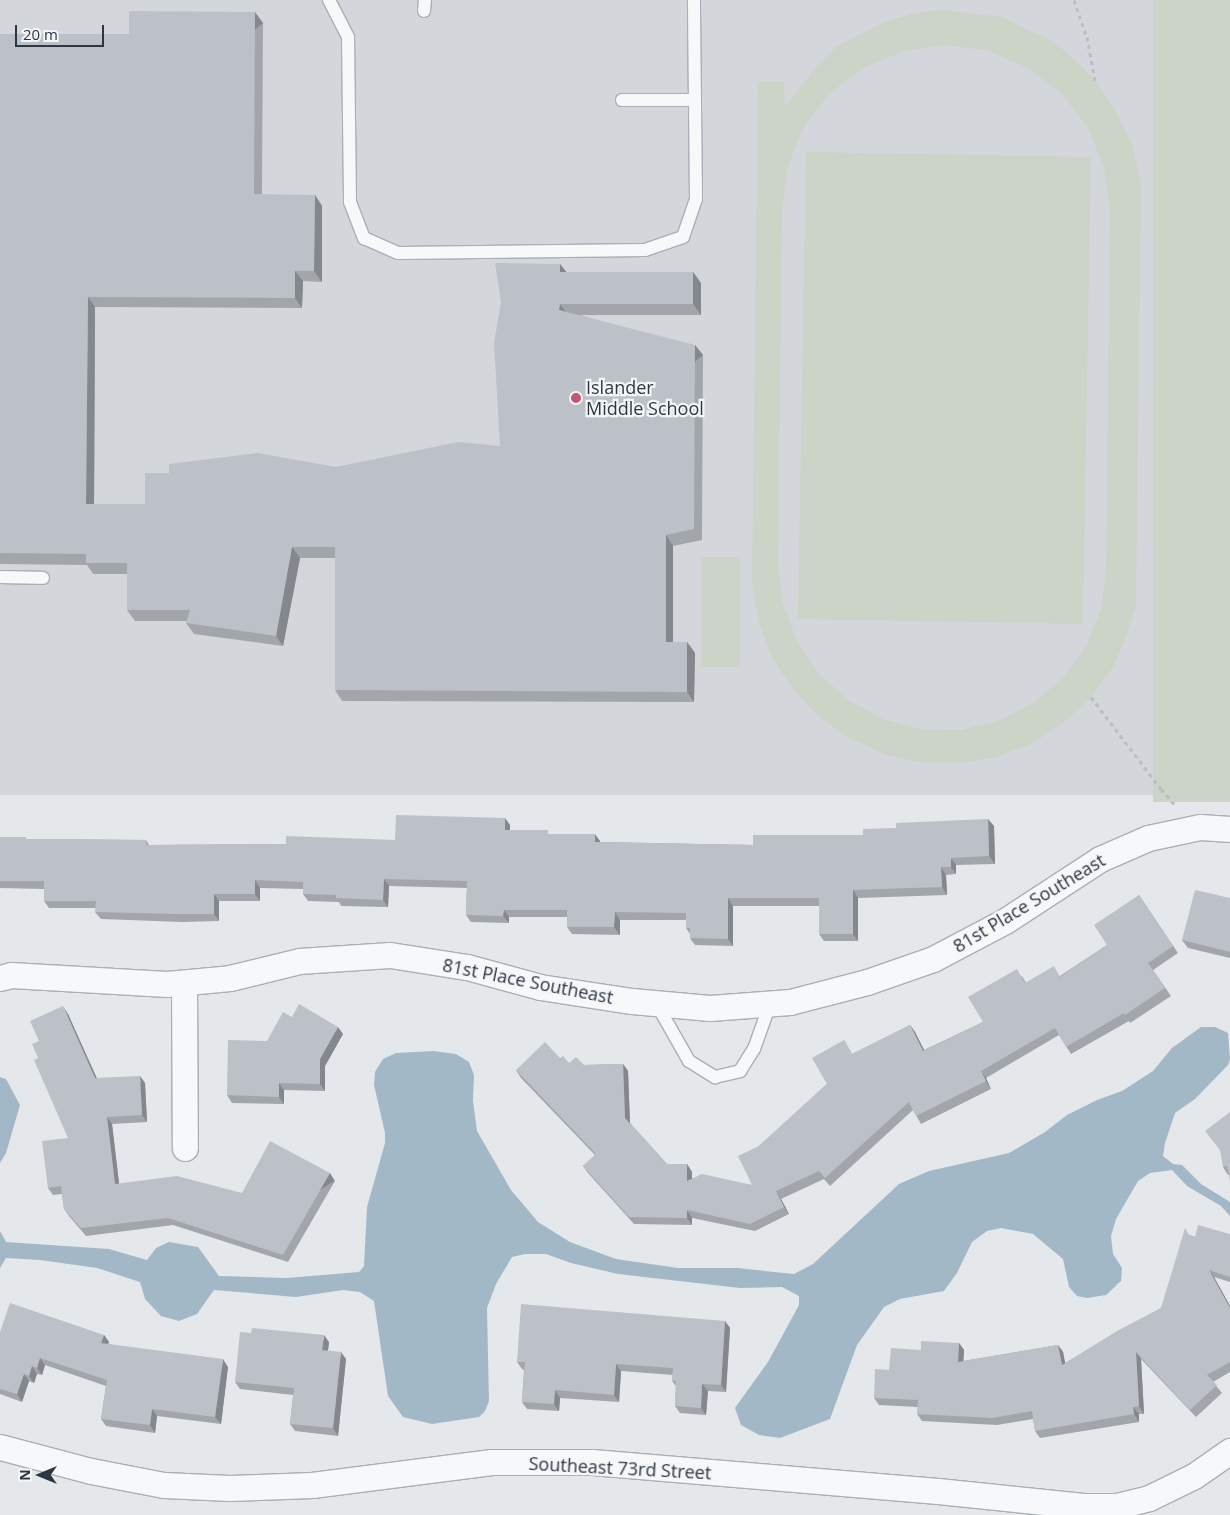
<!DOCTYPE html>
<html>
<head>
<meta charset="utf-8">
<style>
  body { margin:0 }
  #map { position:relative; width:1230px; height:1515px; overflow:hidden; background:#e4e8eb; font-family:"Open Sans",sans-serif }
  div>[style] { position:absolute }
  .built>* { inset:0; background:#d3d7dc; transform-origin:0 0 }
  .green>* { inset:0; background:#cbd4c6; transform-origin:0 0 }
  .water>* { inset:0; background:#a3b8c7 }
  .path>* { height:3px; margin-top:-1.5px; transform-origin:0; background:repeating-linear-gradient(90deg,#babec2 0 4px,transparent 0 8px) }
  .roads { filter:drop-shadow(1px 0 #a9afb5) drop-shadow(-1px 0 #a9afb5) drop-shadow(0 1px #a9afb5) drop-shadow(0 -1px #a9afb5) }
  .lane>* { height:12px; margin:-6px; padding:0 6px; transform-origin:6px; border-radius:6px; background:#f7f8f9 }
  .street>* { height:25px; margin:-12.5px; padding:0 12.5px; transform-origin:12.5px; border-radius:12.5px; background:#f7f8f9 }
  .wall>* { inset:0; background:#a2a6ab }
  .shaded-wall>* { inset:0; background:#84878b; transform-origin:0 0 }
  .building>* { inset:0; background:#bcc1c7 }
  .dots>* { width:14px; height:14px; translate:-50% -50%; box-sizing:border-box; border:2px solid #f4f6f8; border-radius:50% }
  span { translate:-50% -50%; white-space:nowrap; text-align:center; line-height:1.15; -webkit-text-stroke:4.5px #f4f6f8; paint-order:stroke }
  .poi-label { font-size:18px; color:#2d3742 }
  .left { translate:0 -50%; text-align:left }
  .street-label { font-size:18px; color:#2d3742 }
  .north { position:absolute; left:15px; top:1450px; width:50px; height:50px; -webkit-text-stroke:4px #f4f6f8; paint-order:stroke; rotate:270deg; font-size:14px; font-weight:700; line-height:20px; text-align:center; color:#2d3742 }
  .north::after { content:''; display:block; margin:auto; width:18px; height:22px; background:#2d3742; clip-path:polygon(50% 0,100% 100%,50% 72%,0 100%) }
  .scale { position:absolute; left:15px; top:25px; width:89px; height:22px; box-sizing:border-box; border:2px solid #2d3742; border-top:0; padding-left:6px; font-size:15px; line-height:18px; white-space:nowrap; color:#2d3742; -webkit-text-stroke:4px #f4f6f8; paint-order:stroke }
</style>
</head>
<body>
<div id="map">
  <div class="built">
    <i style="left:0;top:0;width:1153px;height:795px"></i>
  </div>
  <div class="green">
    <i style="left:1153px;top:0;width:77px;height:802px"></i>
    <i style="clip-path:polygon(evenodd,944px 10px,1001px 17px,1053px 41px,1075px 60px,1095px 80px,1116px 112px,1132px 145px,1141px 183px,1136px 605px,1126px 638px,1112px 669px,1091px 697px,1063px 723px,1031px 744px,996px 757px,958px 763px,920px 762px,884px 754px,849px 738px,818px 716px,792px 688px,771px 656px,758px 620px,752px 583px,758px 82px,784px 82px,785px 107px,816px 67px,836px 47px,887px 21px,915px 13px,944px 10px,947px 45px,989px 51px,1028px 68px,1062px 94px,1088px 128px,1104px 168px,1110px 211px,1106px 570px,1101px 609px,1086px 646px,1063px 678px,1033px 703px,998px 721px,960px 730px,920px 729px,882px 719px,848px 700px,819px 674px,797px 641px,783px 604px,778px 564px,782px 208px,788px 166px,804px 126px,830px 93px,865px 67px,904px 51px,947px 45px)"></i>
    <i style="left:806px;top:152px;width:285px;height:467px;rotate:1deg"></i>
    <i style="left:701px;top:557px;width:39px;height:110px"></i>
  </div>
  <div class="water">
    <i style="clip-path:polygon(1201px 1027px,1215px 1027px,1228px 1033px,1230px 1059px,1228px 1065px,1195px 1099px,1175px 1113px,1165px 1143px,1163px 1156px,1173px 1164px,1182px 1165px,1201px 1184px,1230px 1202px,1230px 1216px,1221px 1206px,1187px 1186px,1172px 1170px,1150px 1173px,1138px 1181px,1116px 1219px,1111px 1236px,1113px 1254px,1122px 1268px,1121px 1281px,1106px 1295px,1087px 1298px,1077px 1296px,1069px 1287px,1063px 1259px,1033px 1234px,1001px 1228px,987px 1231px,972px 1242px,957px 1273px,944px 1291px,900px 1299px,884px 1307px,857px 1345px,830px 1419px,780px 1438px,759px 1435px,741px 1425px,735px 1408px,768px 1362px,799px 1305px,799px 1296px,782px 1287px,740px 1288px,618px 1274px,571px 1263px,546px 1254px,525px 1254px,512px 1257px,496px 1284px,487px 1308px,489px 1401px,485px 1411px,479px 1417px,432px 1424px,403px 1417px,388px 1396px,374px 1301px,360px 1292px,343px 1290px,296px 1297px,214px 1290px,197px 1314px,179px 1321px,161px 1316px,145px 1299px,140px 1282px,97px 1268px,40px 1260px,6px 1258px,0 1268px,0 1231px,6px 1242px,109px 1249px,147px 1260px,156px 1248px,169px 1242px,198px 1247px,219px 1276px,287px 1278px,359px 1272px,364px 1266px,367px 1207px,385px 1143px,385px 1133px,374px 1085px,375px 1072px,383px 1059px,396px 1053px,433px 1051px,456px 1054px,469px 1062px,474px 1075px,473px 1101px,477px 1131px,511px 1190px,538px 1222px,570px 1242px,616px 1259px,678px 1268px,737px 1268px,794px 1274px,813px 1264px,899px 1184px,929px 1171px,1009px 1153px,1045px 1132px,1067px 1115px,1097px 1100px,1122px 1091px,1153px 1071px,1172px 1048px)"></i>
    <i style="clip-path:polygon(0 1077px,6px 1079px,20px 1105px,6px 1153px,0 1163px)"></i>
  </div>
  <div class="path">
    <i style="left:1074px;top:0;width:39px;rotate:71deg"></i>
    <i style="left:1087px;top:37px;width:44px;rotate:79.5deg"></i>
    <i style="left:1091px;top:697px;width:116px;rotate:52.7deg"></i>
    <i style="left:1161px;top:789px;width:21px;rotate:49deg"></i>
  </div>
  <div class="roads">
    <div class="lane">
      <i style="left:329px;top:0;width:42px;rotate:62.8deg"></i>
      <i style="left:348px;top:37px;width:165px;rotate:89.3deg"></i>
      <i style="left:350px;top:202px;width:39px;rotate:69deg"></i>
      <i style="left:364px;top:238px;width:37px;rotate:24deg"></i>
      <i style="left:398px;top:253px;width:247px;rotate:-0.7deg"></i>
      <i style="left:645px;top:250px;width:40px;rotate:-18.9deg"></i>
      <i style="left:683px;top:237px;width:40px;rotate:-71.1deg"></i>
      <i style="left:696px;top:199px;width:199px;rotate:-90.6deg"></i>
      <i style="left:424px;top:11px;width:11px;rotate:-85deg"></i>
      <i style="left:622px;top:100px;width:73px"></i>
      <i style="left:0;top:577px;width:43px;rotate:1.3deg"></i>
      <i style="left:656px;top:1003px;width:67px;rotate:60.4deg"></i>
      <i style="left:689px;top:1061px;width:31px;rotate:32deg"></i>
      <i style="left:715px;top:1077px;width:26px;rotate:-13deg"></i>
      <i style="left:740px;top:1071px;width:26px;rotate:-58deg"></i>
      <i style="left:754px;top:1049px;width:48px;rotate:-70.4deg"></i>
    </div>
    <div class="street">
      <i style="left:0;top:978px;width:11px;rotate:-15deg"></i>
      <i style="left:11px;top:975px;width:156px;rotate:3.3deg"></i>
      <i style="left:167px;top:984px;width:63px;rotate:-5.4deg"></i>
      <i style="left:230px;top:978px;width:71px;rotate:-13.8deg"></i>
      <i style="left:299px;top:961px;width:91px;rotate:-3.8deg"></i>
      <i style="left:390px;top:955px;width:78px;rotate:8.9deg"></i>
      <i style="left:467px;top:967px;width:76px;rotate:15.3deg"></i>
      <i style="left:540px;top:987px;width:93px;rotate:8.7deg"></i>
      <i style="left:632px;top:1001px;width:78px;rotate:5.1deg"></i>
      <i style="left:710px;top:1008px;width:80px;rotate:-4.3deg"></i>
      <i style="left:790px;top:1002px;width:80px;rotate:-14.6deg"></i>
      <i style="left:867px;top:982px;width:70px;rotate:-19.2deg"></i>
      <i style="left:933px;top:959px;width:81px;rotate:-27.8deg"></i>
      <i style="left:1005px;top:921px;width:113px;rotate:-33.1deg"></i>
      <i style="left:1100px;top:859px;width:52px;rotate:-23.6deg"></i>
      <i style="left:1148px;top:838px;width:53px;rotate:-11.9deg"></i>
      <i style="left:1200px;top:827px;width:30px;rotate:4deg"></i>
      <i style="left:184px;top:983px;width:165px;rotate:89.7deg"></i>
      <i style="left:0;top:1447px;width:94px;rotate:14.8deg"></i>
      <i style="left:91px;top:1471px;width:74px;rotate:10.9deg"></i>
      <i style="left:164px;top:1485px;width:66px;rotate:2.6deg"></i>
      <i style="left:230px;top:1488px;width:82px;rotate:-2.1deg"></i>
      <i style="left:312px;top:1485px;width:181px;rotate:-7.3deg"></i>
      <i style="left:492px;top:1462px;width:100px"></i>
      <i style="left:592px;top:1462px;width:347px;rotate:4.8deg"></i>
      <i style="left:938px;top:1491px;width:146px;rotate:5.9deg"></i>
      <i style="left:1083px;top:1506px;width:34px"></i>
      <i style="left:1117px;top:1506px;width:33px;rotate:-14deg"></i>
      <i style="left:1149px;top:1498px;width:50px;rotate:-26.1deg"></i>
      <i style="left:1194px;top:1476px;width:44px;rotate:-34.8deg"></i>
    </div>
  </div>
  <div class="wall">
    <i style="clip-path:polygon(263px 23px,262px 195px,315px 195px,322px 206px,322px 282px,303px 281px,302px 308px,95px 307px,94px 504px,145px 504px,169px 473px,336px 467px,500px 446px,560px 264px,566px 272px,693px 272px,701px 283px,701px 315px,580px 315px,703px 355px,702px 540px,673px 546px,673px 642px,687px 642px,695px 653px,694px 702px,342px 701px,335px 690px,335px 558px,300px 558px,283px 646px,194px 634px,186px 623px,187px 621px,135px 621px,127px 610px,127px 574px,93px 574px,87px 565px,0 564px,0 34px,129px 34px)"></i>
    <i style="clip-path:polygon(510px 825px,510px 830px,550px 834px,600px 841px,600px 842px,753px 845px,863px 835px,994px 826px,995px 864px,956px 865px,956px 874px,946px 875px,947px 895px,858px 898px,858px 941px,824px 941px,819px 934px,819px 906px,733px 906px,733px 946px,695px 945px,690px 938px,690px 934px,686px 928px,686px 920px,620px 920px,620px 935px,572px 934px,567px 927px,567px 917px,509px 917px,509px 923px,471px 922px,466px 915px,467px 888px,389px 886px,388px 907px,341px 906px,339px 902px,308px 901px,303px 894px,303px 889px,260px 888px,260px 901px,219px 901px,219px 921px,182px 922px,101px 919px,95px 912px,96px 908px,49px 908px,44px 901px,44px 889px,0 888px,0 837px,28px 839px,146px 840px,149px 845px,286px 844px,395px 840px)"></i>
    <i style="clip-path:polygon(1139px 895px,1178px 953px,1153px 970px,1171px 996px,1130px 1023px,1129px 1021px,1071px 1054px,1059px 1035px,986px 1078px,991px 1089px,921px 1124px,913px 1110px,830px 1186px,824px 1179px,781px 1199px,789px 1214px,755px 1231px,692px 1218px,692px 1225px,634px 1224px,588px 1173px,583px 1166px,595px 1155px,521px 1078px,516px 1070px,560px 1058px,569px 1063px,584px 1065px,623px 1064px,628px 1071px,630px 1123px,667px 1164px,687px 1164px,692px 1172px,692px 1178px,752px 1185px,759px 1146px,827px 1084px,844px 1040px,852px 1054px,910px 1025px,915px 1032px,924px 1050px,983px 1022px,1022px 976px,1026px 983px,1060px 976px,1107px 945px)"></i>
    <i style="clip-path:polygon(1230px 898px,1230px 958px,1188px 948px,1182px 940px)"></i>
    <i style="clip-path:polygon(68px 1014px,96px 1078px,145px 1083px,147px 1122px,112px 1124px,119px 1184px,242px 1193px,335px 1181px,288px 1262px,173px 1225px,86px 1236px,69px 1216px,64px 1209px,62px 1194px,53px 1195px,48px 1188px,68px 1138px,39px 1041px)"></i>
    <i style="clip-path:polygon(292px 1017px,343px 1034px,325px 1066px,325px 1091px,284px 1090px,284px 1104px,232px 1103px,227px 1095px,267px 1041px)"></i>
    <i style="clip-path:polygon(1230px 1112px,1229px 1175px,1228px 1175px,1223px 1167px)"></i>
    <i style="clip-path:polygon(1230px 1234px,1230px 1282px,1214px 1277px,1230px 1306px,1230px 1372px,1213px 1382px,1222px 1393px,1196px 1417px,1141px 1359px,1144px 1414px,1139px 1414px,1139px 1422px,1040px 1438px,1035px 1431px,1033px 1419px,997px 1425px,922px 1421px,917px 1414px,918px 1407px,879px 1405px,874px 1398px,889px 1370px,921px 1350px,959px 1343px,964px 1350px,963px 1361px,1058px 1345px,1063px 1352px,1065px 1363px,1161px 1308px,1190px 1235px,1195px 1237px)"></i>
    <i style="clip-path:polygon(725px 1321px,730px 1328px,726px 1392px,708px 1391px,706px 1415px,680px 1413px,675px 1406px,676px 1386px,672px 1381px,673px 1375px,621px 1371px,619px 1402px,560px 1398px,559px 1411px,527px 1409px,522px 1402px,524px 1370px,522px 1369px,517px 1362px)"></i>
    <i style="clip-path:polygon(0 1332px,104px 1335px,109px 1342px,108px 1344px,228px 1367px,221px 1424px,157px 1416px,155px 1433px,106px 1426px,101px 1419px,106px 1386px,45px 1365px,42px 1375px,37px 1374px,34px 1383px,29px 1381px,22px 1402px,0 1394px)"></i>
    <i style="clip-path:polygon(329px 1342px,328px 1351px,346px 1359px,338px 1436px,295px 1431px,290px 1424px,293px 1395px,240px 1389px,235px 1382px)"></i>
  </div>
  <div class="shaded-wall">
    <i style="left:255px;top:12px;width:14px;height:182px;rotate:54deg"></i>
    <i style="clip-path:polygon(315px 195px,322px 206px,322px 282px,314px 271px)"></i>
    <i style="clip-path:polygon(560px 264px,568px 274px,560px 272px)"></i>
    <i style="clip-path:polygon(295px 271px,303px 281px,302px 308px,295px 298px)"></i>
    <i style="clip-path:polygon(693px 272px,701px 283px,701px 315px,693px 304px)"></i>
    <i style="clip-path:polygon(88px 297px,95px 307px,94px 515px,86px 504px)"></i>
    <i style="clip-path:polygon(560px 304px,568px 315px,559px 310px)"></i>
    <i style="left:695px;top:345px;width:13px;height:184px;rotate:51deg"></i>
    <i style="clip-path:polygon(666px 535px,673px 546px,673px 653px,666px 642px)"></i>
    <i style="clip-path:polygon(292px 547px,300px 558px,283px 646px,276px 636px)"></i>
    <i style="clip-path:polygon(687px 642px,695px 653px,694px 702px,687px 692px)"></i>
    <i style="clip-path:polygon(505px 818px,510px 825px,510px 837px,505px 830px)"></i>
    <i style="clip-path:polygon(988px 819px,994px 826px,995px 864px,989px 856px)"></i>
    <i style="clip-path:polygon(595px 834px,600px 841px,600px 850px,595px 842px)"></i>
    <i style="clip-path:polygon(951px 858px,956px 865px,956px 874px,951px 867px)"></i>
    <i style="clip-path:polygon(941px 867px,946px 875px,947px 895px,942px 887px)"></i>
    <i style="clip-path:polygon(384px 879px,389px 886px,388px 907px,383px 900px)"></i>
    <i style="clip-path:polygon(255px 880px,260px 888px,260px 901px,255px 894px)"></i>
    <i style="clip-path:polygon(853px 890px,858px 898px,858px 941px,853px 934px)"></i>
    <i style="clip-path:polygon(214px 894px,219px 901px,219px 921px,214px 914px)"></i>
    <i style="clip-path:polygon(728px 898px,733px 906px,733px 946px,728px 939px)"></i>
    <i style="clip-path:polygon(504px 910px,509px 917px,509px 923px,503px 916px)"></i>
    <i style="clip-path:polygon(615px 912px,620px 920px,620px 935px,614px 927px)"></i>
    <i style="clip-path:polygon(63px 1006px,68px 1014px,100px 1085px,95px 1078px)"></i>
    <i style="clip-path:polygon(910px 1025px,915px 1032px,928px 1058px,923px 1051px)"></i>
    <i style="clip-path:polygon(338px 1027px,343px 1034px,325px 1066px,325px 1091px,320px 1084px,320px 1059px)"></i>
    <i style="clip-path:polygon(623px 1064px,628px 1071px,630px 1125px,625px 1118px)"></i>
    <i style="clip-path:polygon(981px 1071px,986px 1078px,991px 1089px,986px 1081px)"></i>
    <i style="clip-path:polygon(140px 1076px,145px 1083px,147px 1122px,142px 1115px)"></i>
    <i style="clip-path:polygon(279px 1083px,284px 1090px,284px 1104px,279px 1097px)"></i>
    <i style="clip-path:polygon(107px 1117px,112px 1124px,120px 1191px,115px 1184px)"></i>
    <i style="clip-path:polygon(687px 1164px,692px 1172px,692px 1188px,687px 1181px)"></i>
    <i style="left:330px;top:1173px;width:9px;height:95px;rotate:58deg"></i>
    <i style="clip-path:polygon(776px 1191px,781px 1199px,789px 1214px,784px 1207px)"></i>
    <i style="clip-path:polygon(687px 1210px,692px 1218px,692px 1225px,687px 1218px)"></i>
    <i style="clip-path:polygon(1209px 1270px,1214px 1277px,1230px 1306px,1230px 1308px)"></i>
    <i style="clip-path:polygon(725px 1321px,730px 1328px,726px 1392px,721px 1385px)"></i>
    <i style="clip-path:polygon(104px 1335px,109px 1342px,106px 1350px,101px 1343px)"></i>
    <i style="clip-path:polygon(324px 1335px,329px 1342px,327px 1357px,322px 1350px)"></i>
    <i style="clip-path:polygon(959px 1343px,964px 1350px,963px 1369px,958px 1362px)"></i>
    <i style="clip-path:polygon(1058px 1345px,1063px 1352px,1067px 1372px,1062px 1365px)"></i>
    <i style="clip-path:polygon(341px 1352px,346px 1359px,338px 1436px,333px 1428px)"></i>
    <i style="clip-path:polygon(1136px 1352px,1141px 1359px,1144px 1414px,1139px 1406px)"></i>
    <i style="clip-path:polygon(40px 1358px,45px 1365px,42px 1375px,37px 1368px)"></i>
    <i style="clip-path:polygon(223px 1359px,228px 1367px,221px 1424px,215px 1417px)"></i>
    <i style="clip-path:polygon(616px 1364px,621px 1371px,619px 1402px,614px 1395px)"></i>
    <i style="clip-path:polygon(32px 1366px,37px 1374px,34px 1383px,29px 1376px)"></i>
    <i style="clip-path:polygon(24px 1374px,29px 1381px,22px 1402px,17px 1394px)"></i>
    <i style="clip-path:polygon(702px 1384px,708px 1391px,706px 1415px,701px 1408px)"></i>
    <i style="clip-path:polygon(555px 1390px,560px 1398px,559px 1411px,554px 1404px)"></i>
    <i style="clip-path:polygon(1133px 1407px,1139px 1414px,1139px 1422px,1134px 1414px)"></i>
    <i style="clip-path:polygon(152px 1409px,157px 1416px,155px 1433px,150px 1425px)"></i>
  </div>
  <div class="building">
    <i style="clip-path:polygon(129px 11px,255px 12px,254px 194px,315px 195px,314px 271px,295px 271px,295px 298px,88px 297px,86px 504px,145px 504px,145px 473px,169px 473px,169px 464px,258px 453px,336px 467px,458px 442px,500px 446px,494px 343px,501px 302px,495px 263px,560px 264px,560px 272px,693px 272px,693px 304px,560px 304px,559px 310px,695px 345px,694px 529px,666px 535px,666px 642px,687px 642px,687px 692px,335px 690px,335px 547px,292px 547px,276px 636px,186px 623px,190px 610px,127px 610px,127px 563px,86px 563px,86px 554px,0 553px,0 34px,129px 34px)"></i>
    <i style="clip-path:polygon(396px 815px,505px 818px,505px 830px,548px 830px,548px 834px,595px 834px,595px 842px,753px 845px,753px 835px,863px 835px,863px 829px,896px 828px,896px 823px,988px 819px,989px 856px,951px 858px,951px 867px,941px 867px,942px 887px,853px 890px,853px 934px,819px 934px,819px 898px,728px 898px,728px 939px,690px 938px,690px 928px,686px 928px,686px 913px,615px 912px,614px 927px,567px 927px,567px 910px,504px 910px,503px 916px,466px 915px,467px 881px,384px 879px,383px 900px,336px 898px,336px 895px,303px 894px,303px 882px,255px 880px,255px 894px,214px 894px,214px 914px,177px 914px,95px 912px,96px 901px,44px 901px,44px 881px,0 881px,0 837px,26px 837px,26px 839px,146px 840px,146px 845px,286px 844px,286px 836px,395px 840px)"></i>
    <i style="clip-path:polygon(1195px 890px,1230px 898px,1230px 952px,1182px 940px)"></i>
    <i style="clip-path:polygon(1139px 895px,1173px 946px,1148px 963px,1165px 988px,1125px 1015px,1124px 1013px,1066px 1047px,1055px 1028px,981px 1071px,986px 1081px,916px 1116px,909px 1102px,825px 1178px,819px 1171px,776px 1191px,784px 1207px,750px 1224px,687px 1210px,687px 1218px,629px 1217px,583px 1166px,596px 1154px,516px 1070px,545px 1042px,560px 1058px,563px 1056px,569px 1063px,576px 1057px,584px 1065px,623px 1064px,625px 1118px,667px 1164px,687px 1164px,687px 1181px,702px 1174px,752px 1185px,738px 1156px,759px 1146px,827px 1084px,812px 1058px,844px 1040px,852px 1054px,910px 1025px,923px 1051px,983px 1022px,968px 997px,1017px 969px,1025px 983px,1054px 966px,1060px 977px,1107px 945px,1094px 925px)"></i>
    <i style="clip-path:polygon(299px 1004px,338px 1027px,320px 1059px,320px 1084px,279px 1083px,279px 1097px,227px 1095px,228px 1040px,267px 1041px,283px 1012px,292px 1017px)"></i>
    <i style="clip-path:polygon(63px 1006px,95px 1078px,140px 1076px,142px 1115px,107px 1117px,115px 1184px,177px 1176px,242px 1193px,270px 1141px,330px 1173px,283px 1255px,168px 1218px,81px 1228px,64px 1209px,61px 1186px,48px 1188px,42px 1141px,68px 1138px,34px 1060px,38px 1058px,32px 1044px,39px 1041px,30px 1021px)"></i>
    <i style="clip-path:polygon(1230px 1112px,1230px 1181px,1227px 1166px,1223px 1167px,1220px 1150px,1205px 1131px)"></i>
    <i style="clip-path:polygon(1198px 1225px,1230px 1234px,1230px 1277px,1209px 1270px,1230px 1308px,1230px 1362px,1207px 1375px,1217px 1385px,1190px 1410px,1136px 1352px,1139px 1406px,1133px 1407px,1134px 1414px,1035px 1431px,1032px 1411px,992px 1418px,917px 1414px,918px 1400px,874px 1398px,875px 1369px,889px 1370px,891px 1348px,921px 1350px,921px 1341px,959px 1343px,958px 1362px,1058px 1345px,1062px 1365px,1117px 1331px,1161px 1308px,1185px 1228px,1189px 1235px,1195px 1237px)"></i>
    <i style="clip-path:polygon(10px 1303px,104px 1335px,101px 1343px,223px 1359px,215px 1417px,152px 1409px,150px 1425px,101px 1419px,107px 1380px,40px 1358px,37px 1368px,32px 1366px,29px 1376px,24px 1374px,17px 1394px,0 1389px,0 1332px)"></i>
    <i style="clip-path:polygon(521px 1304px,725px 1321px,721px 1385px,702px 1384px,701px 1408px,675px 1406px,676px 1381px,672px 1381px,673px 1368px,616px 1364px,614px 1395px,555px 1390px,554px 1404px,522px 1402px,525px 1362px,517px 1362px)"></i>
    <i style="clip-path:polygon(252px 1328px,324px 1335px,322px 1350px,341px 1352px,333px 1428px,290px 1424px,294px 1388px,235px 1382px,240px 1332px,251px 1333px)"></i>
  </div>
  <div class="dots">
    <i style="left:576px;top:398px;background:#c35672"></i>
  </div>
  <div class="poi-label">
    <span class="left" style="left:586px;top:398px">Islander<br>Middle School</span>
  </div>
  <div class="street-label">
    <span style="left:1029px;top:903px;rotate:-31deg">81st Place Southeast</span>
    <span style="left:528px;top:981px;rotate:11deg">81st Place Southeast</span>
    <span style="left:620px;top:1468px;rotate:3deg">Southeast 73rd Street</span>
  </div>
  <div class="north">N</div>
  <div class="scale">20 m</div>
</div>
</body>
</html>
